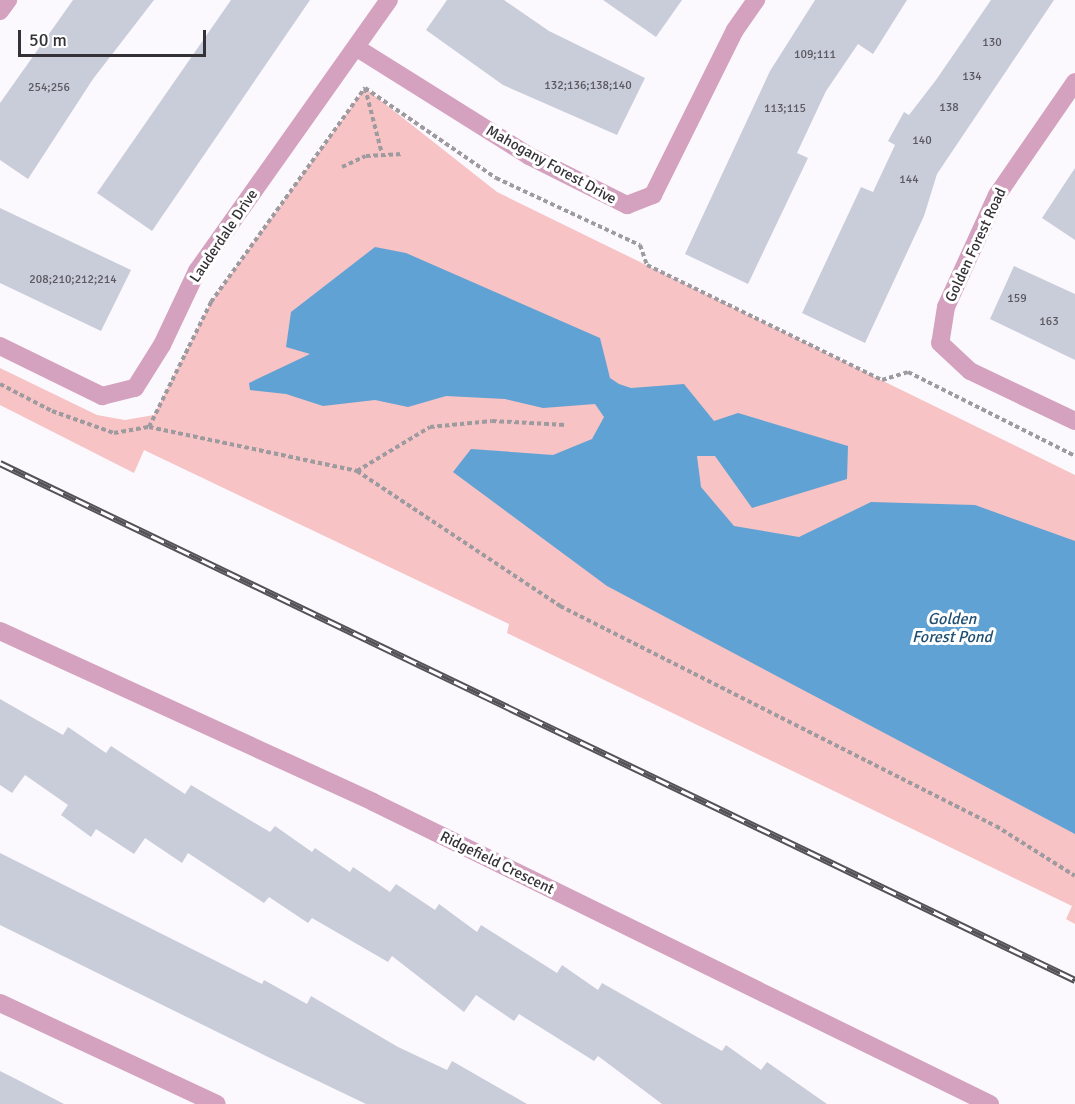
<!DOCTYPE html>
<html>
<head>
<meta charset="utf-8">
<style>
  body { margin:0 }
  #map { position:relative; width:1075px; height:1104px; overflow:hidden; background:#fbf9fe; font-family:Signika,sans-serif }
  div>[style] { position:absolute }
  .green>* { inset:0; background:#f7c3c4 }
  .water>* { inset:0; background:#60a2d4 }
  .building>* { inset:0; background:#c9ccd9 }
  .path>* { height:4px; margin-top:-2px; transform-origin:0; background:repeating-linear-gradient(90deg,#9d9ba0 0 4.5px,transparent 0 7.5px) }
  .minor>* { height:18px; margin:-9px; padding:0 9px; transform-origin:9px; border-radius:9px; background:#d4a1be }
  .rail>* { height:7px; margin-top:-3.5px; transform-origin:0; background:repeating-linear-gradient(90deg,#fff 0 14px,#555257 0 28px); box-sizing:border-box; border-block:2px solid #555257 }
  span { translate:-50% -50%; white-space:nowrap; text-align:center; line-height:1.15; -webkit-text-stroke:6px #fff; paint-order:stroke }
  .number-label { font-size:12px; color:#5a5860 }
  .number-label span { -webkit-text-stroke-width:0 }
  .street-label { font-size:15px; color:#353237 }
  .water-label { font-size:16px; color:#1f4f72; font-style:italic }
  .scale { position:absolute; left:18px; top:30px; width:188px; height:27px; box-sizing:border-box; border:3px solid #353237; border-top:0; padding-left:8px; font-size:18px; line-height:21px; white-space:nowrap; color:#353237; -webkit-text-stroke:4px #fff; paint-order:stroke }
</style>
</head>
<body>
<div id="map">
  <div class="green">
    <i style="clip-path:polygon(365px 88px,497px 192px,1075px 475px,1075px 924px,1066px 919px,1072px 906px,507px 633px,509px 624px,144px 450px,134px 473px,0 405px,0 368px,97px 415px,125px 420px,154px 415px,211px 302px)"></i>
  </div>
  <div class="water">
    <i style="clip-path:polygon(375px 247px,406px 253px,600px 338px,610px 378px,619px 384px,631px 388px,684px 384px,714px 421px,738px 413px,848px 446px,847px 479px,752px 508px,715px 456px,697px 456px,701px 487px,734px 526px,799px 537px,871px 502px,975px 505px,1075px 541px,1075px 834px,607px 586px,453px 472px,471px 449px,553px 455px,592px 439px,604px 417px,595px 404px,543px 408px,505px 399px,446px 396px,408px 407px,375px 400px,323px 406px,286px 394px,250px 390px,249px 383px,310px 354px,286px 347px,291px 312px)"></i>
  </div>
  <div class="building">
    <i style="clip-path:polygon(73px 0,154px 0,93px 79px,28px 179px,0 160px,0 103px)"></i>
    <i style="clip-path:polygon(231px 0,310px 0,152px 231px,97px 193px)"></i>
    <i style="clip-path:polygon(447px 0,504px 0,549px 31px,645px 78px,617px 135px,503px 85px,426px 30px)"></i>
    <i style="clip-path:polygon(603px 0,682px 0,656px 37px)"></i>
    <i style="clip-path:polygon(815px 0,907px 0,873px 54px,858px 44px,826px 91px,797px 153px,808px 158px,748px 284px,685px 254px,770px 71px)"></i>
    <i style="clip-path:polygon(991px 0,1054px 0,937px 174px,924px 216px,865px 343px,802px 313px,861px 187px,873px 192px,895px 145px,888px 141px,904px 112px,909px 115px,936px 80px)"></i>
    <i style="clip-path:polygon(1075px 168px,1075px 240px,1042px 218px)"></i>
    <i style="clip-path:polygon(0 208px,131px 270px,101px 331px,0 283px)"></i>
    <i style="clip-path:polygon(1014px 266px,1075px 294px,1075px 360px,990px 319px)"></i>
    <i style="clip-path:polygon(0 699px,63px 735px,68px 727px,106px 753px,111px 746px,185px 794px,191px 785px,270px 832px,275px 826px,312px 852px,315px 848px,350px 872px,353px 867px,390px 892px,396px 884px,435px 910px,439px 904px,477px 932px,481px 925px,557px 973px,562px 965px,598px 990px,602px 983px,722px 1051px,726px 1045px,761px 1070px,767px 1062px,827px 1104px,662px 1104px,598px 1056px,594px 1061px,519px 1014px,514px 1021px,476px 995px,464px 1012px,392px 956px,388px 962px,312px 918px,308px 923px,269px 897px,264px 903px,188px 853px,182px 863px,145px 838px,134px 854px,96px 829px,91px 837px,61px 815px,68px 805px,25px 775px,12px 793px,0 785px)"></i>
    <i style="clip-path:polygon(0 853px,262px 984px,264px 980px,307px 1004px,311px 996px,398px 1047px,447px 1070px,452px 1061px,527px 1104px,366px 1104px,270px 1058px,0 925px)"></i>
    <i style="clip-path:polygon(0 1071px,16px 1079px,64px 1104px,0 1104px)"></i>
  </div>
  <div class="path">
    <i style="left:365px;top:88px;width:159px;rotate:34.5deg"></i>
    <i style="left:496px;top:178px;width:159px;rotate:25deg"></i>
    <i style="left:640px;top:245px;width:21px;rotate:71deg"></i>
    <i style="left:647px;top:265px;width:262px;rotate:26.1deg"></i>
    <i style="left:882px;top:380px;width:27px;rotate:-17deg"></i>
    <i style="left:908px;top:372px;width:187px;rotate:26.7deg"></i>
    <i style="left:365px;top:88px;width:68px;rotate:75.6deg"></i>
    <i style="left:342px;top:167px;width:26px;rotate:-25deg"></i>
    <i style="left:366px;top:156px;width:37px;rotate:-3deg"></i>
    <i style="left:0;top:384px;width:59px;rotate:27.4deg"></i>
    <i style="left:52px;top:411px;width:66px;rotate:19.5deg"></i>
    <i style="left:114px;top:433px;width:36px;rotate:-10deg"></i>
    <i style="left:149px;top:427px;width:213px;rotate:11.9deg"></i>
    <i style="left:357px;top:471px;width:244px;rotate:33.6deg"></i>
    <i style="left:560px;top:606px;width:488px;rotate:26.8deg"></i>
    <i style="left:996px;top:826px;width:93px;rotate:32.3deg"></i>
    <i style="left:149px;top:427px;width:140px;rotate:-63.6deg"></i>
    <i style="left:211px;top:302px;width:264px;rotate:-54.3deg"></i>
    <i style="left:357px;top:471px;width:85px;rotate:-31.1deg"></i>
    <i style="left:430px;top:427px;width:62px;rotate:-5.5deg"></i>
    <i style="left:492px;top:421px;width:74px;rotate:3.1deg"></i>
  </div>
  <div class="minor">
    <i style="left:0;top:11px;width:14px;rotate:-54deg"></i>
    <i style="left:357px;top:48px;width:203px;rotate:32.1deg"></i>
    <i style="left:529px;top:156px;width:110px;rotate:26.6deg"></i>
    <i style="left:627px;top:205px;width:28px;rotate:-21deg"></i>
    <i style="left:653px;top:195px;width:184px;rotate:-63.6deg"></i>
    <i style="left:735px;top:30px;width:37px;rotate:-55deg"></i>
    <i style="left:1075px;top:82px;width:137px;rotate:124.6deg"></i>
    <i style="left:997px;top:195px;width:123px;rotate:114.5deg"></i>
    <i style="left:946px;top:307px;width:36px;rotate:99deg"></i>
    <i style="left:940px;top:343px;width:41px;rotate:43deg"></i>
    <i style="left:970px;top:371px;width:116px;rotate:25.5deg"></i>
    <i style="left:0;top:346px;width:114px;rotate:26.1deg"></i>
    <i style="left:102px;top:396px;width:34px;rotate:-14deg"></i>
    <i style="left:135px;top:388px;width:51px;rotate:-57.9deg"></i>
    <i style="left:162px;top:345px;width:82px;rotate:-64.7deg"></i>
    <i style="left:197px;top:271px;width:332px;rotate:-54.7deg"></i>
    <i style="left:0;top:631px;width:410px;rotate:24.6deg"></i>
    <i style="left:373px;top:802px;width:687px;rotate:26.08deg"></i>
    <i style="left:0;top:1003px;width:239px;rotate:25deg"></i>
  </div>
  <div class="rail">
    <i style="left:0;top:463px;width:1193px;rotate:25.68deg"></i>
  </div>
  <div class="number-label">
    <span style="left:992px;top:43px">130</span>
    <span style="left:815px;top:55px">109;111</span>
    <span style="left:972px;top:77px">134</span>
    <span style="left:588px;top:86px">132;136;138;140</span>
    <span style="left:49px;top:88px">254;256</span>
    <span style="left:949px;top:108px">138</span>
    <span style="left:785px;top:109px">113;115</span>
    <span style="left:922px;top:141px">140</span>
    <span style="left:909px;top:180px">144</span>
    <span style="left:73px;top:280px">208;210;212;214</span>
    <span style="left:1017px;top:299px">159</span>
    <span style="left:1049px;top:322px">163</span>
  </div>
  <div class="street-label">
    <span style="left:551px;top:165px;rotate:29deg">Mahogany Forest Drive</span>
    <span style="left:224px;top:236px;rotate:-56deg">Lauderdale Drive</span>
    <span style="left:976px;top:245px;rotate:-65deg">Golden Forest Road</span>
    <span style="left:497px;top:863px;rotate:26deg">Ridgefield Crescent</span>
  </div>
  <div class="water-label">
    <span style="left:952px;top:628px">Golden<br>Forest Pond</span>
  </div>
  <div class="scale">50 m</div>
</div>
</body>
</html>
